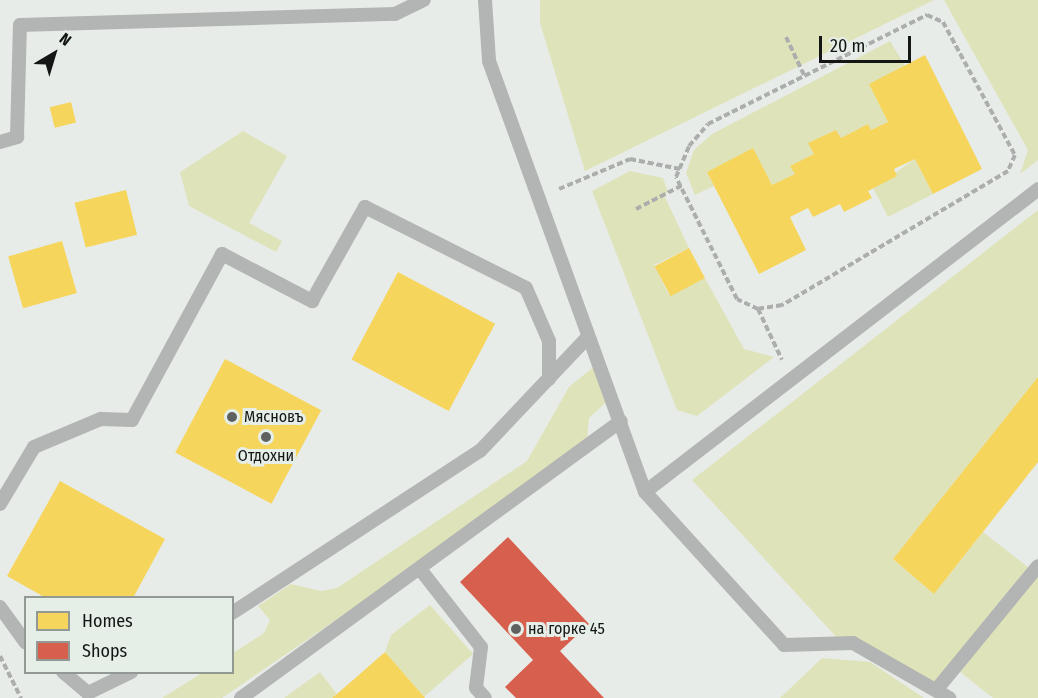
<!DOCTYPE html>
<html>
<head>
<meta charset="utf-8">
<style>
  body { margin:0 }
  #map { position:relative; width:1038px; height:698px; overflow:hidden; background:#e8ece9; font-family:"Fira Sans Condensed",sans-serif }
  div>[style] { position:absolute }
  .green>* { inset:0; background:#dfe3ba }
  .homes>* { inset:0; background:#f6d55c; transform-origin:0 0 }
  .shops>* { inset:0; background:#d6604d }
  .path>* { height:4px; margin-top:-2px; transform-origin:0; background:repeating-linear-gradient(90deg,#acadad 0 6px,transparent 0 9px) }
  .service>* { height:14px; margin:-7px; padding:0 7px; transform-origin:7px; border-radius:7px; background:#b3b5b4 }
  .dots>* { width:16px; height:16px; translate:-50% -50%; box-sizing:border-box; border:3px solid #e6eee8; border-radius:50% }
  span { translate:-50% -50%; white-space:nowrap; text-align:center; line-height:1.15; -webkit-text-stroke:6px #e6eee8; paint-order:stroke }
  .poi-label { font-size:16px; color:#131614 }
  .left { translate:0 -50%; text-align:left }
  .legend { position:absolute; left:24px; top:596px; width:210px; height:78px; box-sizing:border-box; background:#e6eee8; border:2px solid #929893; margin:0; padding:8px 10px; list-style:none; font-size:18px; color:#131614 }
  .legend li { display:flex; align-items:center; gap:12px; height:30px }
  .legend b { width:30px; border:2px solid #929893 }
  .north { position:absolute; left:24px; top:24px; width:60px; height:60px; -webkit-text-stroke:4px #e6eee8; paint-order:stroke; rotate:38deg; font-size:16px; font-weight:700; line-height:24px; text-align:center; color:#131614 }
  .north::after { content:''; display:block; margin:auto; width:21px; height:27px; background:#131614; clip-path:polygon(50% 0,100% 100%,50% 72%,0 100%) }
  .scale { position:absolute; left:819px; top:36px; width:92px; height:27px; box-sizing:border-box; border:3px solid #131614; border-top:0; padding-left:8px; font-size:18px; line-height:21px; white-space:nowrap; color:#131614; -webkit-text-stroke:4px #e6eee8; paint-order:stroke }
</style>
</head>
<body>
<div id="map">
  <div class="green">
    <i style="clip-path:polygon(540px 0,934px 0,585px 171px,540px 23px)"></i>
    <i style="clip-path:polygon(944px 0,1038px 0,1038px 160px,1020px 174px,1028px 150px)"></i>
    <i style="clip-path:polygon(890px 41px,905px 66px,888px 122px,871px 130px,868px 124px,841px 138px,836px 130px,809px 143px,814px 154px,791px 166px,795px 174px,772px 185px,753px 149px,707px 172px,714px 186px,695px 195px,686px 173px,694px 150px,712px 134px)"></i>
    <i style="clip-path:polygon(243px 131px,287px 156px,249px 223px,282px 241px,276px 252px,189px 206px,180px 172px)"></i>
    <i style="clip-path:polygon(915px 159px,933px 194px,888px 217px,873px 188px)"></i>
    <i style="clip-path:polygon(630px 171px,663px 178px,668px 192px,664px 195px,689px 248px,654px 265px,669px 295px,705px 278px,744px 349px,774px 357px,697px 416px,677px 410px,592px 191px)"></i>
    <i style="clip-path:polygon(1038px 210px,1038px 377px,893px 559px,934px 594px,983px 532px,1033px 571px,1038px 565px,1038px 698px,993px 698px,955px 668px,937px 689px,840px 641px,692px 480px)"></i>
    <i style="clip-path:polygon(597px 364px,611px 398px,589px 418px,586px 449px,222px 698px,162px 698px,202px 673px,232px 672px,233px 653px,264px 633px,270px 620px,258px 606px,291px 584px,321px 591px,337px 588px,527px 461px,569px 387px)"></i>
    <i style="clip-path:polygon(430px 605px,473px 654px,424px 697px,385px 652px,391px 635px)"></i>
    <i style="clip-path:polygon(822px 658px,870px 662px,924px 698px,780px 698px)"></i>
    <i style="clip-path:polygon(320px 672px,337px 694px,332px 698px,284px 698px)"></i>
  </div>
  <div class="homes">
    <i style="clip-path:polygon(925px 55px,982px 169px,933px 194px,915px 159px,894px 169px,897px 176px,868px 191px,872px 198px,844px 212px,840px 204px,813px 217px,808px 208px,790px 217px,806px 250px,759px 274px,707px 172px,753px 148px,772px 185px,795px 174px,790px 166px,814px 154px,808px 143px,836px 130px,841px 138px,868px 124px,871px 130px,888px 122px,869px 84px)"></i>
    <i style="left:71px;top:102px;width:21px;height:22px;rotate:76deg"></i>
    <i style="left:126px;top:190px;width:46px;height:53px;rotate:76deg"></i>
    <i style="left:62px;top:241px;width:54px;height:56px;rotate:74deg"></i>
    <i style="left:689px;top:248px;width:34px;height:39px;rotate:62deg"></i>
    <i style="left:398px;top:272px;width:110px;height:99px;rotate:28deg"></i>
    <i style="left:225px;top:359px;width:109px;height:106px;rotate:28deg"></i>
    <i style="clip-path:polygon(1038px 377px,1038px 462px,934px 594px,893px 559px)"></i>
    <i style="clip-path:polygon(60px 481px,165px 539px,133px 598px,46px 598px,7px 576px)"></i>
    <i style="clip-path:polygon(385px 652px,425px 698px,332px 698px,337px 694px)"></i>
  </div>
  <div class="shops">
    <i style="clip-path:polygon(508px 537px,589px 624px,560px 651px,604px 698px,516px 698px,505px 687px,533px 660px,460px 582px)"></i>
  </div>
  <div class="path">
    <i style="left:927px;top:15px;width:17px;rotate:24deg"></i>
    <i style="left:943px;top:22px;width:151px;rotate:61.6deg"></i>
    <i style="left:1015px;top:155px;width:17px;rotate:114deg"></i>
    <i style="left:1008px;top:171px;width:263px;rotate:149.3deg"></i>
    <i style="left:782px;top:305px;width:24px;rotate:171deg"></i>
    <i style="left:758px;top:309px;width:23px;rotate:-155deg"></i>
    <i style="left:737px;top:299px;width:136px;rotate:-116.6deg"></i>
    <i style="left:676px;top:177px;width:34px;rotate:-67deg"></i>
    <i style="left:689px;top:146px;width:29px;rotate:-49deg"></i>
    <i style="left:708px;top:124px;width:245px;rotate:-26.5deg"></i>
    <i style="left:786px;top:37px;width:42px;rotate:64.7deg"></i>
    <i style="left:559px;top:189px;width:77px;rotate:-22.9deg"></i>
    <i style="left:630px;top:159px;width:51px;rotate:11.3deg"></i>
    <i style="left:636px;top:209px;width:51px;rotate:-27.1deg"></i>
    <i style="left:758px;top:309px;width:56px;rotate:64.8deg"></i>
    <i style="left:0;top:656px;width:47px;rotate:63.4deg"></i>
  </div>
  <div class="service">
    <i style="left:485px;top:0;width:61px;rotate:86.2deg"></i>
    <i style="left:489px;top:61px;width:458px;rotate:70.1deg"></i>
    <i style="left:645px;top:492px;width:207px;rotate:47.7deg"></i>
    <i style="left:784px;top:645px;width:69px;rotate:-1.7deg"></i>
    <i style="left:853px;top:643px;width:111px;rotate:29.8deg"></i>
    <i style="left:0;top:142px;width:18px;rotate:-16deg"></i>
    <i style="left:17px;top:137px;width:112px;rotate:-88.5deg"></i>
    <i style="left:20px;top:25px;width:375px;rotate:-1.7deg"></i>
    <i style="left:395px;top:14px;width:32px;rotate:-26deg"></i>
    <i style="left:645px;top:492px;width:496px;rotate:-37.6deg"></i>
    <i style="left:0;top:504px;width:66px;rotate:-59.2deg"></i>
    <i style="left:34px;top:447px;width:73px;rotate:-22.7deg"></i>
    <i style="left:101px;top:419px;width:31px;rotate:2deg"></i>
    <i style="left:132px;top:420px;width:189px;rotate:-61.5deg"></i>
    <i style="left:222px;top:254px;width:102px;rotate:27.6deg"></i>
    <i style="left:312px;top:301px;width:108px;rotate:-60.6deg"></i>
    <i style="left:365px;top:207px;width:180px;rotate:26.7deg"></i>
    <i style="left:526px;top:288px;width:58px;rotate:66.5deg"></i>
    <i style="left:549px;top:341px;width:38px;rotate:90deg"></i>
    <i style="left:420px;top:569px;width:99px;rotate:52deg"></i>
    <i style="left:481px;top:647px;width:41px;rotate:97deg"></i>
    <i style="left:476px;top:688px;width:13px;rotate:48deg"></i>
    <i style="left:0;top:607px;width:44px;rotate:54.2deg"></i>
    <i style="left:232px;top:613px;width:296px;rotate:-33.2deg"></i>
    <i style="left:480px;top:451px;width:154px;rotate:-46.6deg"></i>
    <i style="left:63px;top:672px;width:33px;rotate:40deg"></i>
    <i style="left:88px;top:693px;width:48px;rotate:-26deg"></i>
    <i style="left:937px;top:689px;width:159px;rotate:-50.6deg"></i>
    <i style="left:241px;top:698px;width:470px;rotate:-36.1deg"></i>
  </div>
  <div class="dots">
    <i style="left:232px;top:417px;background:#5e615f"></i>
    <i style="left:266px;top:437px;background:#5e615f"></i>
    <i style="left:516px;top:629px;background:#5e615f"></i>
  </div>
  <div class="poi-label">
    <span class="left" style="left:244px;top:417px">Мясновъ</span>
    <span style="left:266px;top:456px">Отдохни</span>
    <span class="left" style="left:528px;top:629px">на горке 45</span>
  </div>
  <ul class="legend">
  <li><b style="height:16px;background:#f6d55c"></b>Homes</li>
  <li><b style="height:16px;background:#d6604d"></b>Shops</li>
  </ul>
  <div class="north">N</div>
  <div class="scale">20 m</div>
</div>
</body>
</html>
